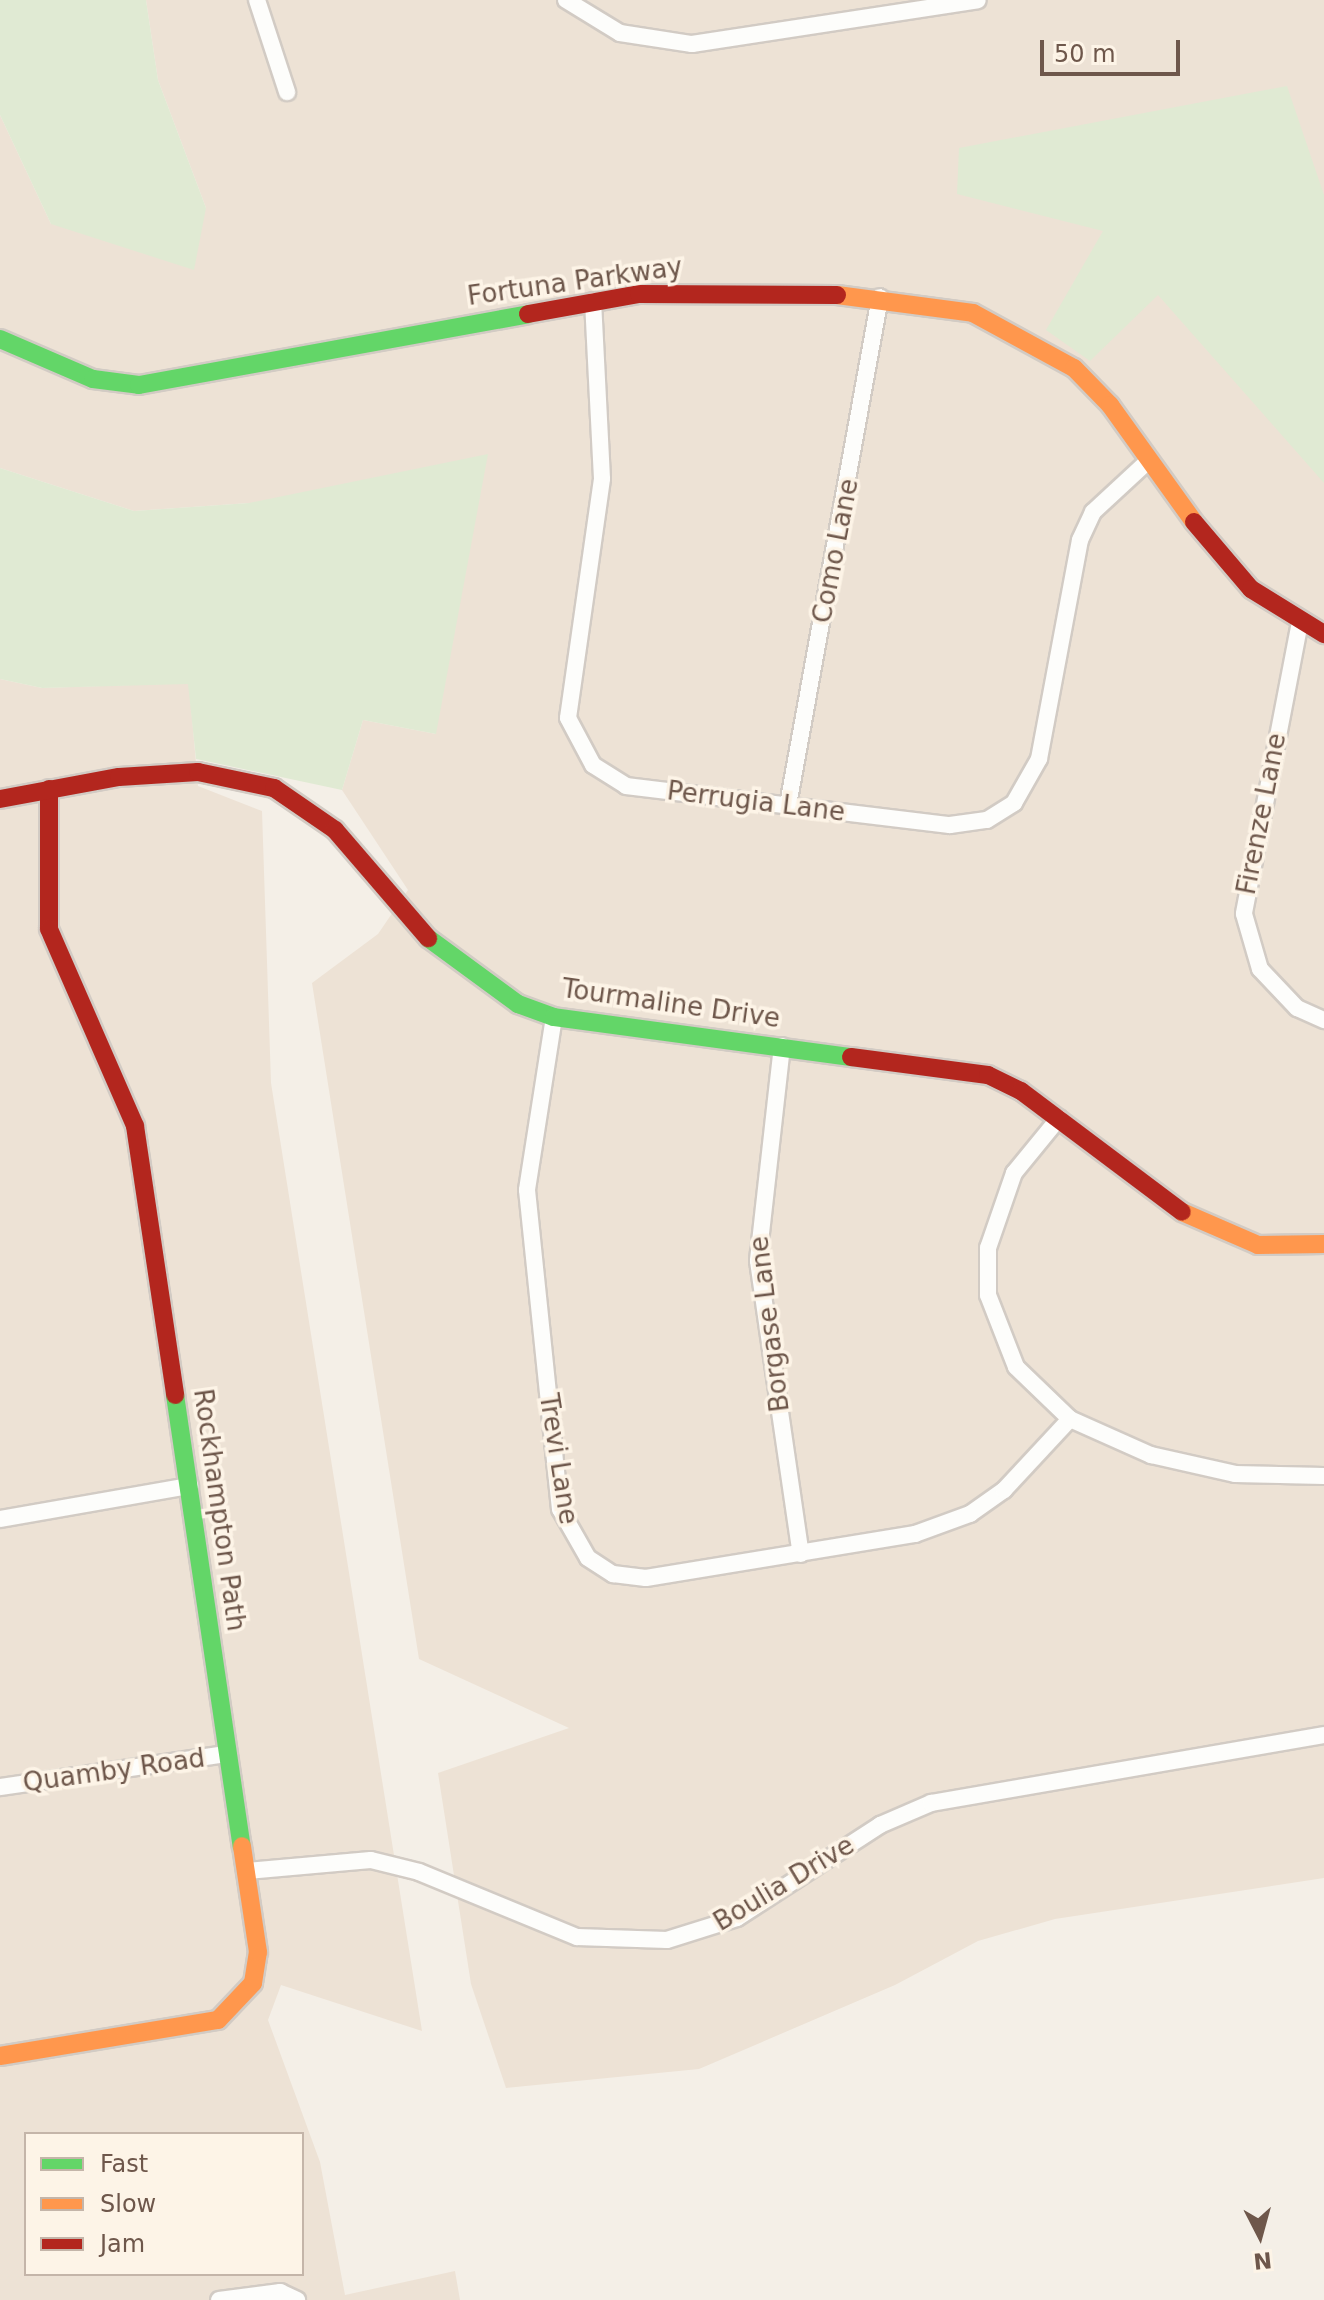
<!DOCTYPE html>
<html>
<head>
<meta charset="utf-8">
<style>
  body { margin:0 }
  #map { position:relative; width:1324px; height:2300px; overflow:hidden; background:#f4efe7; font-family:"DejaVu Sans",sans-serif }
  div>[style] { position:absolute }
  .residential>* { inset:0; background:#ede2d5 }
  .green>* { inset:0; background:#e0ead3 }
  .roads { filter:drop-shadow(2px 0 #d2cbc4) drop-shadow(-2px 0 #d2cbc4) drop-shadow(0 2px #d2cbc4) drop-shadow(0 -2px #d2cbc4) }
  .street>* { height:16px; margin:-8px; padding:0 8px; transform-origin:8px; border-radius:8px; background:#fdfdfb }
  .fast>* { height:18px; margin:-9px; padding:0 9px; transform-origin:9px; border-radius:9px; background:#63d668 }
  .slow>* { height:18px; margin:-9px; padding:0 9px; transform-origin:9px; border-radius:9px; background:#ff974d }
  .jam>* { height:18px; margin:-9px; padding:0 9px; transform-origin:9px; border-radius:9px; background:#b3261e }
  span { translate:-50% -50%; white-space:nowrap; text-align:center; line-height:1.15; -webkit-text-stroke:7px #fdf4e7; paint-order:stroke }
  .street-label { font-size:26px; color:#6e574b }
  .legend { position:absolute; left:24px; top:2132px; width:280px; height:144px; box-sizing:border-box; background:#fdf4e7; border:2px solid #c4b5a9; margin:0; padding:10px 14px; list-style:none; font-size:24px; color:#6e574b }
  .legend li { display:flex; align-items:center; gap:16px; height:40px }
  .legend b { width:40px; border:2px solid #c4b5a9 }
  .north { position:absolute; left:1220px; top:2196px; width:80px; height:80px; -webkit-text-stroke:6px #fdf4e7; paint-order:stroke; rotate:174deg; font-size:22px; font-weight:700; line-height:32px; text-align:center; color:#6e574b }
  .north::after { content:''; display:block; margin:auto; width:28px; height:36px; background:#6e574b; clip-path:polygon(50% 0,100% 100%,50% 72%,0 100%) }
  .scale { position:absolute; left:1040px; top:40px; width:140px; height:36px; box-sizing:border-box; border:4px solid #6e574b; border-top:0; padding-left:10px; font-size:24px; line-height:28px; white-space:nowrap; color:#6e574b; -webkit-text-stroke:6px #fdf4e7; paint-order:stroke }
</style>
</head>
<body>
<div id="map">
  <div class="residential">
    <i style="clip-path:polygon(146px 0,1324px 0,1324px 1878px,1055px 1919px,978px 1941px,895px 1985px,699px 2069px,506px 2088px,471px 1984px,438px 1773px,569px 1728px,419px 1659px,312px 983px,378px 934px,408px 890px,342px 790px,363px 720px,436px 734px,249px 503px,134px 511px,0 468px,0 115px,51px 224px,206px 208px,158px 80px)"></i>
    <i style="clip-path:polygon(evenodd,0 679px,42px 688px,189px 683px,198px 786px,262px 811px,271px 1083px,422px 2031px,281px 1985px,268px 2020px,320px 2162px,345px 2295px,455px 2271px,460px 2300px,0 2300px,0 679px,26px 2134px,302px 2134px,302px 2274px,26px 2274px,26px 2134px)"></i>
  </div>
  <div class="green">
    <i style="clip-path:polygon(0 0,146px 0,158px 80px,206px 208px,194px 270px,51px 224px,0 115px)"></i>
    <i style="clip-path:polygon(1287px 86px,1324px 195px,1324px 483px,1158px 295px,1090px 361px,1046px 330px,1103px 231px,957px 194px,959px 148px)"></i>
    <i style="clip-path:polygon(488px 454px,436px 734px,363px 720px,342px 790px,196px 759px,188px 684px,42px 688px,0 679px,0 468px,134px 511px,249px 503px)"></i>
  </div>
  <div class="roads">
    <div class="street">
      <i style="left:257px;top:0;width:97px;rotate:71.9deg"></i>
      <i style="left:566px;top:0;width:63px;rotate:31.4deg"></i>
      <i style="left:620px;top:33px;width:73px;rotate:8.7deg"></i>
      <i style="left:692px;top:44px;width:289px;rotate:-8.7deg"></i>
      <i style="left:593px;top:301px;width:178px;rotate:87.1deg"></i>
      <i style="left:602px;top:479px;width:241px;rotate:98.1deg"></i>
      <i style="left:568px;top:718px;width:53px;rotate:62deg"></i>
      <i style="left:593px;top:765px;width:39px;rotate:32deg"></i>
      <i style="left:626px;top:786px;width:326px;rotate:6.9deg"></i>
      <i style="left:950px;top:825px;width:37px;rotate:-8deg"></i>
      <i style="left:987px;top:820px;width:32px;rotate:-32deg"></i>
      <i style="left:1014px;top:803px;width:51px;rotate:-60.4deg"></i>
      <i style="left:1039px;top:759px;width:223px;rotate:-79.4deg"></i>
      <i style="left:1080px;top:540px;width:31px;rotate:-65deg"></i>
      <i style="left:1093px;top:512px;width:75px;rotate:-42.8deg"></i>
      <i style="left:1300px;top:622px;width:297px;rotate:100.9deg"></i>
      <i style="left:1244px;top:914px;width:57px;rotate:73.8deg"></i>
      <i style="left:1260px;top:969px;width:54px;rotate:46.5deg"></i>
      <i style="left:1297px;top:1008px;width:30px;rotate:24deg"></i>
      <i style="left:788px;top:805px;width:516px;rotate:-79.73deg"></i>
      <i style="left:554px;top:1017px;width:175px;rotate:98.9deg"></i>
      <i style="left:527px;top:1190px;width:321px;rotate:84.1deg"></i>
      <i style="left:560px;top:1509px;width:56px;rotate:60.3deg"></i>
      <i style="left:588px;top:1558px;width:30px;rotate:33deg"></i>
      <i style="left:613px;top:1574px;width:33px;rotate:7deg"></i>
      <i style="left:646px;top:1578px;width:273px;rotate:-9.3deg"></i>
      <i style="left:915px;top:1534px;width:59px;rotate:-20deg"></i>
      <i style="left:970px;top:1514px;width:42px;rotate:-35.2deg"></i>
      <i style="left:1004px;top:1490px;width:97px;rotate:-47.1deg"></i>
      <i style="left:782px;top:1046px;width:216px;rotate:96.4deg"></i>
      <i style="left:758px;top:1261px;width:296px;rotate:81.7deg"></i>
      <i style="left:1059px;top:1118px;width:71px;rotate:129.3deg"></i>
      <i style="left:1014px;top:1173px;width:79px;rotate:109.1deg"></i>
      <i style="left:988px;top:1248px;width:47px;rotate:90deg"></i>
      <i style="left:988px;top:1295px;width:77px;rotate:68.7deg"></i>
      <i style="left:1016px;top:1367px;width:75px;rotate:43.9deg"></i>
      <i style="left:1070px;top:1419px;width:89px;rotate:24deg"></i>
      <i style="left:1151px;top:1455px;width:86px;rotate:12.7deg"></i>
      <i style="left:1235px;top:1474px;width:89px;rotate:1.3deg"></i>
      <i style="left:0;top:1519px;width:193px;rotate:-9.9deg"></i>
      <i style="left:0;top:1787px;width:229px;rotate:-8.3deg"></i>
      <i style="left:247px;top:1871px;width:124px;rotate:-5.1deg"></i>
      <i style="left:371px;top:1860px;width:49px;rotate:14deg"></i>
      <i style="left:419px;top:1872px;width:171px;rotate:22.4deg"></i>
      <i style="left:577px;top:1937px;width:90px;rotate:1.9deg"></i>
      <i style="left:667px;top:1940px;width:73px;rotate:-17.4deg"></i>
      <i style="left:737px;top:1918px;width:171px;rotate:-33deg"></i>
      <i style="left:880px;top:1825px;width:56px;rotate:-23.3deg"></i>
      <i style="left:931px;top:1803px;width:399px;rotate:-9.8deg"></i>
      <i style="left:219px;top:2300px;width:62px;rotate:-7.5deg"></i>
      <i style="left:280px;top:2292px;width:19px;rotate:25deg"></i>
    </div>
    <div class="fast">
      <i style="left:0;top:339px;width:101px;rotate:23.3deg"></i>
      <i style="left:93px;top:379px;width:46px;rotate:7.4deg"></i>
      <i style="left:139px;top:385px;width:395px;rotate:-10.3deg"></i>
      <i style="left:428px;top:938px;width:112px;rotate:36.3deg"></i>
      <i style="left:518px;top:1004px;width:38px;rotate:20deg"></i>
      <i style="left:554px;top:1017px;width:300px;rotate:7.7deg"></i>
      <i style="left:175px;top:1395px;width:456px;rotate:81.6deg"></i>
    </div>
    <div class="slow">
      <i style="left:837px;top:295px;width:137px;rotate:7.5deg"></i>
      <i style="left:973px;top:313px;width:115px;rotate:28.6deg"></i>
      <i style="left:1074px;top:368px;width:52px;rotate:45.8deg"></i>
      <i style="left:1110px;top:405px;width:144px;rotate:54.3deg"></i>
      <i style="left:1182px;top:1212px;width:83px;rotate:23.5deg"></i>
      <i style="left:1258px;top:1245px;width:66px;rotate:-0.9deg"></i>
      <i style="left:0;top:2056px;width:221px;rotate:-9.4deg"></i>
      <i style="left:218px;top:2020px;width:51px;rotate:-46.6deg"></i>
      <i style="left:253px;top:1983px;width:31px;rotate:-81deg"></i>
      <i style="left:258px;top:1952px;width:107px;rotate:-98.6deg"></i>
    </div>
    <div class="jam">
      <i style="left:528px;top:314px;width:113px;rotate:-10.2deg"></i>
      <i style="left:639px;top:294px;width:198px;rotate:0.3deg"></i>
      <i style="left:1194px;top:522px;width:88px;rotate:49.6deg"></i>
      <i style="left:1251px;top:589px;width:86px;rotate:31.7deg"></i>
      <i style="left:49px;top:789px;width:140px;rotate:90deg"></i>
      <i style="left:49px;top:929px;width:215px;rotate:66.4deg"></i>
      <i style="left:135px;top:1126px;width:272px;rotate:81.5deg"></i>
      <i style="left:0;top:799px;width:121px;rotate:-10.5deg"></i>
      <i style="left:119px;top:777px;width:79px;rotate:-3.6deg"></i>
      <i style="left:198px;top:772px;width:78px;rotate:11.9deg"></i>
      <i style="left:274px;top:788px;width:74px;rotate:34.5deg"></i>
      <i style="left:335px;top:830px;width:143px;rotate:49.3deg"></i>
      <i style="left:851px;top:1057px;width:138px;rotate:7.5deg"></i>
      <i style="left:988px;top:1075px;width:37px;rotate:26deg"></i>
      <i style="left:1021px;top:1091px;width:201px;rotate:36.9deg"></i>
    </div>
  </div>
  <div class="street-label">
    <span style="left:575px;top:282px;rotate:-8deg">Fortuna Parkway</span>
    <span style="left:836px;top:551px;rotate:-79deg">Como Lane</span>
    <span style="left:756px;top:802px;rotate:7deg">Perrugia Lane</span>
    <span style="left:1262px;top:814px;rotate:-79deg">Firenze Lane</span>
    <span style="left:671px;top:1004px;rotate:8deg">Tourmaline Drive</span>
    <span style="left:770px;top:1324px;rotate:-97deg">Borgase Lane</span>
    <span style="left:558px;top:1459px;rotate:81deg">Trevi Lane</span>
    <span style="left:219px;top:1510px;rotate:82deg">Rockhampton Path</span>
    <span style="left:114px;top:1771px;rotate:-8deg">Quamby Road</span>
    <span style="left:784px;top:1884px;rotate:-31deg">Boulia Drive</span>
  </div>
  <ul class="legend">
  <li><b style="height:10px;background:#63d668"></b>Fast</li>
  <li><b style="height:10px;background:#ff974d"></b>Slow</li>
  <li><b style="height:10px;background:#b3261e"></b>Jam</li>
  </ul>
  <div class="north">N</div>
  <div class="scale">50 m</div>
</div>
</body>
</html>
